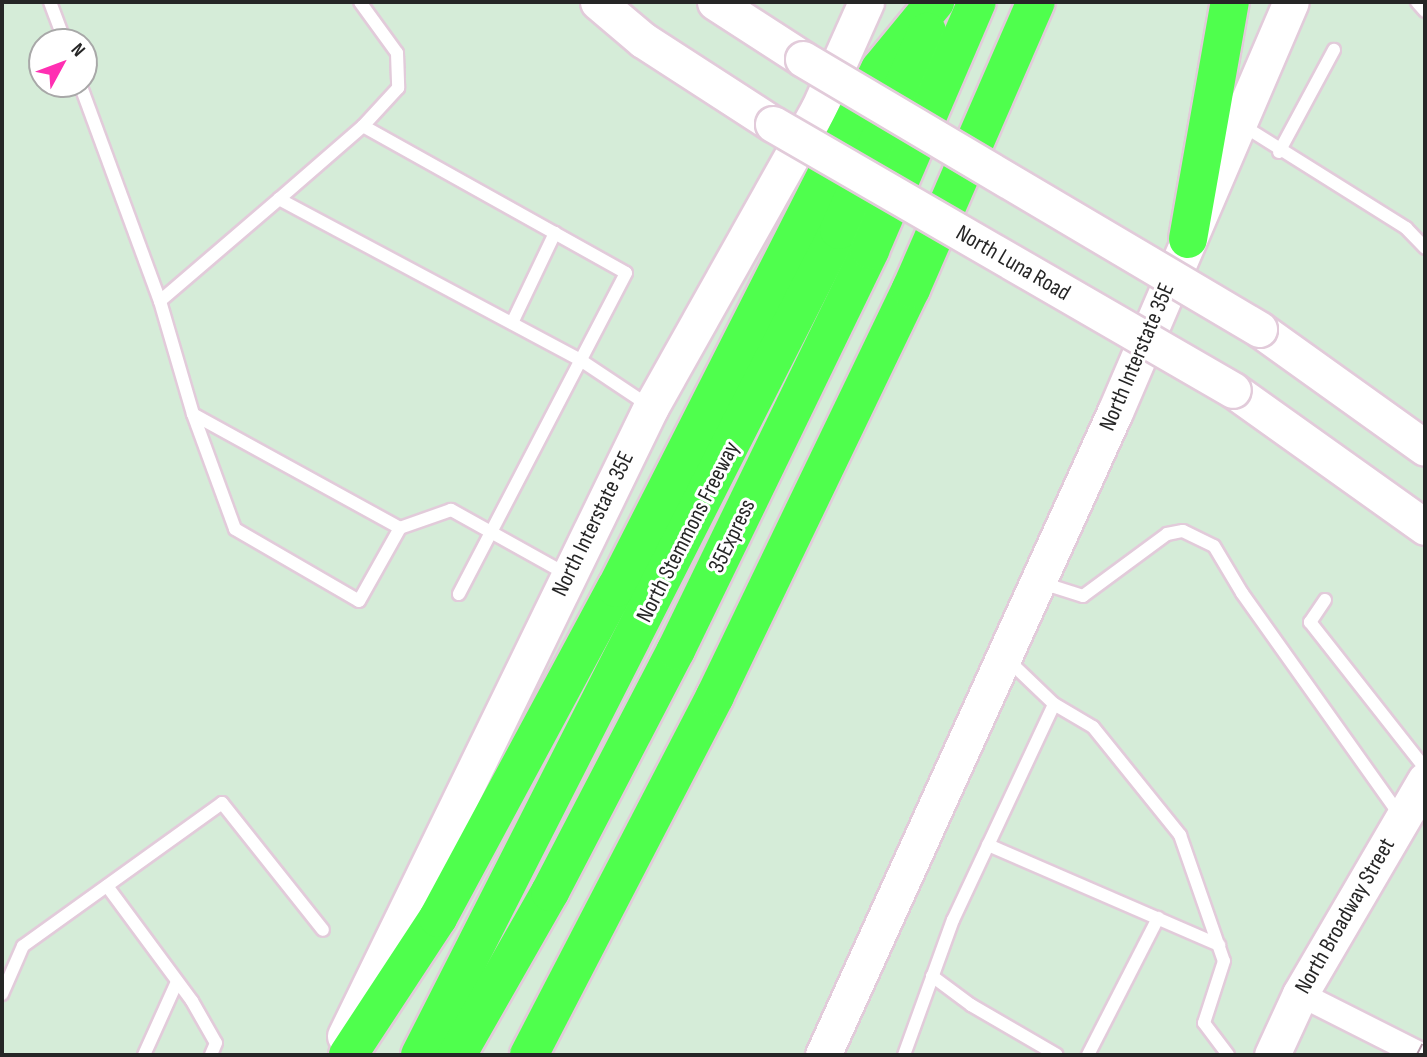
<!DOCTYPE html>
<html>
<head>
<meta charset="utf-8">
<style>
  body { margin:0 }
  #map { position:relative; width:1427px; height:1057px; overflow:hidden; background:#d5ecd8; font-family:"Sofia Sans Condensed",sans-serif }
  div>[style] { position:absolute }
  .roads { filter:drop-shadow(2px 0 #e2cbda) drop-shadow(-2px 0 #e2cbda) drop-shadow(0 2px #e2cbda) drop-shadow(0 -2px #e2cbda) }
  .lane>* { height:12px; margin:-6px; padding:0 6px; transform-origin:6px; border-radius:6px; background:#fff }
  .street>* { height:24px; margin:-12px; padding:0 12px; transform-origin:12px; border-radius:12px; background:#fff }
  .secondary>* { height:35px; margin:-17.5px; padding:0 17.5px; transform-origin:17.5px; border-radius:17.5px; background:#fff }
  .highway>* { height:38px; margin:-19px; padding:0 19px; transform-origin:19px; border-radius:19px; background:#4fff4d }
  .rail>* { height:8px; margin-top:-4px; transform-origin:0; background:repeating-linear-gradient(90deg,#fff 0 16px,#b498a8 0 32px); box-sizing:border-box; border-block:2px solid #b498a8 }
  .bridges { filter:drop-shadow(2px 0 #e2cbda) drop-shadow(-2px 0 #e2cbda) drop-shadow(0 2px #e2cbda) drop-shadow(0 -2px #e2cbda) }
  .secondary-bridge>* { height:35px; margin:-17.5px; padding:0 17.5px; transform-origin:17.5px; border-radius:17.5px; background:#fff }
  span { translate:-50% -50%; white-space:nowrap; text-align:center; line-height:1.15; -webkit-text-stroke:6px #fff; paint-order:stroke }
  .street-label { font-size:23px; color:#262626 }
  .frame { position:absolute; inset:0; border:4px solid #262626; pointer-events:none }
  .north { position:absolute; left:28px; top:28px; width:70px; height:70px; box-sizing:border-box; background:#fff; border:2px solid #a8a8a8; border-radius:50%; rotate:49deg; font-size:19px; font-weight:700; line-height:28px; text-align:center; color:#262626 }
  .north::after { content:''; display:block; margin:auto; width:24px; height:32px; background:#ff2fb2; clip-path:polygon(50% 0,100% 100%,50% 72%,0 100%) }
</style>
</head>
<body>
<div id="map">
  <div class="roads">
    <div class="lane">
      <i style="left:50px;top:2px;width:43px;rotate:69.4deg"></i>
      <i style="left:360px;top:2px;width:63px;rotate:54deg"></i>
      <i style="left:397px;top:53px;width:35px;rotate:88deg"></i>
      <i style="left:398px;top:88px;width:52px;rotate:132.6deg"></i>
      <i style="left:1417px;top:2px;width:12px;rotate:48deg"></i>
      <i style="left:80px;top:84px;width:231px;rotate:69.8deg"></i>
      <i style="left:1242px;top:125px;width:194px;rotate:32.1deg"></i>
      <i style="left:1406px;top:228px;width:28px;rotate:46deg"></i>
      <i style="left:1279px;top:152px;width:116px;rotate:-61.7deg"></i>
      <i style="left:279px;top:199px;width:111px;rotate:-41deg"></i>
      <i style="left:363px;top:126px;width:301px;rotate:29.2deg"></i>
      <i style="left:626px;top:273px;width:362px;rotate:117.5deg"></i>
      <i style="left:512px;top:323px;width:100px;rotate:-64.5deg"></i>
      <i style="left:193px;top:414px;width:122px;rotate:69.9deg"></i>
      <i style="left:235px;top:529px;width:143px;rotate:30.1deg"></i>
      <i style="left:359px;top:601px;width:84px;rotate:-60.7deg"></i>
      <i style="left:568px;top:575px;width:134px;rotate:-150.9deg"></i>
      <i style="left:451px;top:510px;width:54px;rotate:160.6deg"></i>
      <i style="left:400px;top:528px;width:236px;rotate:-151.2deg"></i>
      <i style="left:193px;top:414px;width:118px;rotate:-106.3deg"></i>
      <i style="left:160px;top:301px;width:157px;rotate:-40.6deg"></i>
      <i style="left:279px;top:199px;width:344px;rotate:28.1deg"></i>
      <i style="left:582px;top:361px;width:79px;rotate:33.7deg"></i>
      <i style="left:1042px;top:583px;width:43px;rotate:17.6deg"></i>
      <i style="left:1083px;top:596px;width:104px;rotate:-36.4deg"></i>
      <i style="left:1167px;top:534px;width:16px;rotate:-11deg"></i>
      <i style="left:1183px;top:531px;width:34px;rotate:26deg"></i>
      <i style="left:1214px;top:546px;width:55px;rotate:59.2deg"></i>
      <i style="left:1242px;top:593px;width:275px;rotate:54.6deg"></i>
      <i style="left:1325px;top:600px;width:27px;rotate:124deg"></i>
      <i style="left:1310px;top:622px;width:186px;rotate:51.8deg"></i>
      <i style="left:1054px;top:704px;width:45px;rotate:30.5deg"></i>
      <i style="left:1093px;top:727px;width:139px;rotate:51.1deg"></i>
      <i style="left:1180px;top:835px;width:133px;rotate:70.8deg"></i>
      <i style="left:1224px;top:961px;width:65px;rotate:107.9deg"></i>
      <i style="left:1204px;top:1023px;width:40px;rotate:53deg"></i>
      <i style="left:988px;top:845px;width:252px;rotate:23.4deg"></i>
      <i style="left:107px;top:886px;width:143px;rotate:53.5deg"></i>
      <i style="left:192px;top:1001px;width:48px;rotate:60.3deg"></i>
      <i style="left:216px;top:1043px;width:13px;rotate:113deg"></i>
      <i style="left:932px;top:976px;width:49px;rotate:36.6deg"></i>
      <i style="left:971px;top:1005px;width:99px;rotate:30.2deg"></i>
      <i style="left:2px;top:994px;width:52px;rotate:-66.4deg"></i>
      <i style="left:23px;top:946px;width:245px;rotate:-35.7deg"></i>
      <i style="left:222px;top:803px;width:162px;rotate:51.5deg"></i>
      <i style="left:144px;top:1055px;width:80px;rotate:-65.7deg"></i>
      <i style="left:904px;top:1055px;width:144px;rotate:-70.1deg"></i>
      <i style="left:953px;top:920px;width:238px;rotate:-64.9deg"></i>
      <i style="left:1054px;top:704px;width:66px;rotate:-136.2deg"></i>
      <i style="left:1088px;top:1055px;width:154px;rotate:-62.9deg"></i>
    </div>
    <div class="street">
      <i style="left:1300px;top:994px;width:136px;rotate:26.8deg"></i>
    </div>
    <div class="secondary">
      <i style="left:598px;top:2px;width:59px;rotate:40.2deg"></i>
      <i style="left:643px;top:40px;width:155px;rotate:32.9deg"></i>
      <i style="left:715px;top:2px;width:105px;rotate:32.9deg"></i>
      <i style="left:1259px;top:329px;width:204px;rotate:35.6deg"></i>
      <i style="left:1233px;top:390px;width:236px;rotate:35.5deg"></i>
      <i style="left:345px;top:1036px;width:699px;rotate:-64.06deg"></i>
      <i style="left:651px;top:407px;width:341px;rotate:-60.7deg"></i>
      <i style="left:818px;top:110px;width:118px;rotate:-66deg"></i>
      <i style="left:823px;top:1055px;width:706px;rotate:-65.58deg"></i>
      <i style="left:1115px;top:412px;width:446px;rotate:-66.8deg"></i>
      <i style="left:1272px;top:1055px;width:67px;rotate:-65.3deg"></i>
      <i style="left:1300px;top:994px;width:248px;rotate:-59.7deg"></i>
    </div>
    <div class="highway">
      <i style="left:1188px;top:239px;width:241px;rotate:-80deg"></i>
      <i style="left:348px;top:1055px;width:164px;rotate:-56.7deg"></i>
      <i style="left:438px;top:918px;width:375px;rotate:-61.7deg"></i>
      <i style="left:616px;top:588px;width:582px;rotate:-63.04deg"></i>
      <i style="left:880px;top:69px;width:87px;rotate:-50.6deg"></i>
      <i style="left:420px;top:1055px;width:925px;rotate:-63.07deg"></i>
      <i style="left:839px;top:230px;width:217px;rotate:-66deg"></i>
      <i style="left:457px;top:1055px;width:188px;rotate:-60.3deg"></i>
      <i style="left:550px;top:892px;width:273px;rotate:-62.5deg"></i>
      <i style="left:676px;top:650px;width:445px;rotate:-64.1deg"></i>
      <i style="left:870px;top:250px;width:270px;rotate:-66.7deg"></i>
      <i style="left:529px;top:1055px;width:404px;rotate:-62.6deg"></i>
      <i style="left:715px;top:696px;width:452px;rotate:-64.3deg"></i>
      <i style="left:911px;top:289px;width:313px;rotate:-66.5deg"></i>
    </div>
  </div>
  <div class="rail">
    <i style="left:1420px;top:1055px;width:11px;rotate:-63deg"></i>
  </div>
  <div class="bridges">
    <div class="secondary-bridge">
      <i style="left:803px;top:59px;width:530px;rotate:30.63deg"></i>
      <i style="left:773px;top:124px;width:531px;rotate:30.04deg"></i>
    </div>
  </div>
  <div class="street-label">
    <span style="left:1013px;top:263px;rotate:30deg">North Luna Road</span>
    <span style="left:1137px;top:357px;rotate:-67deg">North Interstate 35E</span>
    <span style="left:593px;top:524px;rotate:-64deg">North Interstate 35E</span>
    <span style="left:688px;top:532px;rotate:-63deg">North Stemmons Freeway</span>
    <span style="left:732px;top:536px;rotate:-64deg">35Express</span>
    <span style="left:1345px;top:916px;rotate:-60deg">North Broadway Street</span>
  </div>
  <div class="frame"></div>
  <div class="north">N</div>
</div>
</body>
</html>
